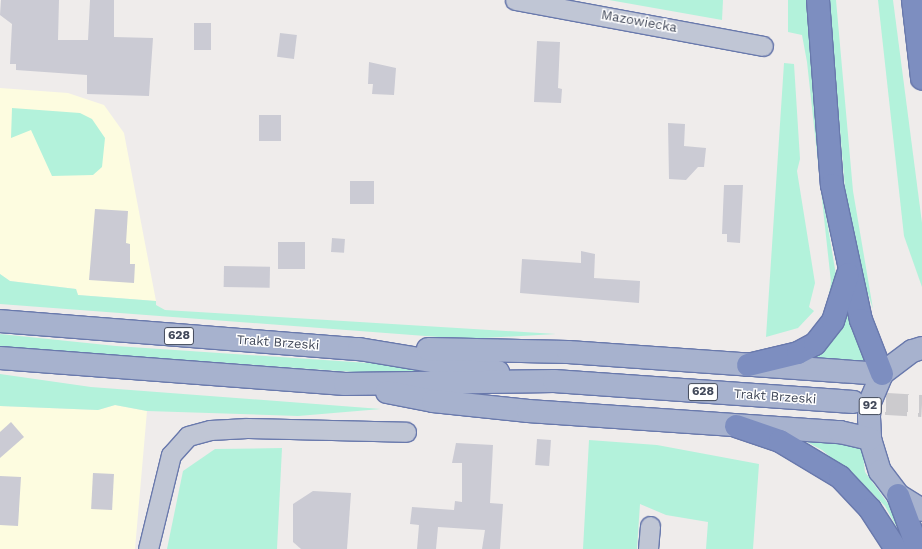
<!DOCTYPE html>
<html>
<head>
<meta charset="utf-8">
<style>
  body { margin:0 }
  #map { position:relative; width:922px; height:549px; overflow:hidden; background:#efeceb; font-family:"Work Sans",sans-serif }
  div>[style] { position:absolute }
  .commercial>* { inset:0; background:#fdfce0 }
  .green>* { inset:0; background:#b3f2db }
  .building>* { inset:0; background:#cbcbd4; transform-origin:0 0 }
  .primary-tunnel>* { height:22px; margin-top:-11px; transform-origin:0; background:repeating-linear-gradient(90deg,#cccbce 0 22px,transparent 0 33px) }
  .roads { filter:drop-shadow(1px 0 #6979ac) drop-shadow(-1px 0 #6979ac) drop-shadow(0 1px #6979ac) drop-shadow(0 -1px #6979ac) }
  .street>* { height:19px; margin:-9.5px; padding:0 9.5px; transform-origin:9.5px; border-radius:9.5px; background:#c0c6d5 }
  .primary>* { height:22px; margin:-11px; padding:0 11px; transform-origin:11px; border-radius:11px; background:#a7b2ce }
  .highway>* { height:22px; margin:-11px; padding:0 11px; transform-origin:11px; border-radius:11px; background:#7d8ec0 }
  span { translate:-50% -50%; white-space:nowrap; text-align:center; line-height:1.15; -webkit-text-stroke:3px #fff; paint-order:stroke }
  .shield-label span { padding:1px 3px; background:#fff; border:1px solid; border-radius:3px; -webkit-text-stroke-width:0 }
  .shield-label { font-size:12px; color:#42495a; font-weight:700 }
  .street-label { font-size:13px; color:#42495a }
</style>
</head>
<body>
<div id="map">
  <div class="commercial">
    <i style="clip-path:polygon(0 88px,68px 93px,104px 105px,124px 133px,156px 301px,78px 295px,76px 289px,10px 281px,0 274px)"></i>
    <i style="clip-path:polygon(115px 405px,147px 411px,135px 549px,0 549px,0 406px,98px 410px)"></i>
  </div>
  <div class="green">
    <i style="clip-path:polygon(609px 0,723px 0,722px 20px)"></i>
    <i style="clip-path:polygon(788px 0,806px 0,823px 198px,836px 275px,831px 305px,815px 332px,813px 329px,826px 312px,831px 282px,807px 62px,802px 35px,788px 32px)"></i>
    <i style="clip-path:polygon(829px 0,836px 0,853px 191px,873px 309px,859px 267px,846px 200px)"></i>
    <i style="clip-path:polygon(878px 0,893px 0,922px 223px,922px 287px,904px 236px)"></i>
    <i style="clip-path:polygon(784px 63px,794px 64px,800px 159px,797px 171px,815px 283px,809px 307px,814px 311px,798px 328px,766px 337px)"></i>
    <i style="clip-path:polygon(12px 108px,80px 113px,92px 119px,105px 138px,102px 167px,93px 175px,52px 176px,31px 130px,11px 138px)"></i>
    <i style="clip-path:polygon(0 274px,10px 281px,76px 289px,78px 295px,156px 301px,156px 305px,165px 310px,556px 334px,465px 339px,0 304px)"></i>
    <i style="clip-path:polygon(846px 310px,868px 362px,806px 359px)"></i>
    <i style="clip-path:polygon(0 334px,116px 346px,383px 364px,459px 374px,383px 374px,0 347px)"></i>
    <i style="clip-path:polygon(0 374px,91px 387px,381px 409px,298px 416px,147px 411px,115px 405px,98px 410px,0 406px)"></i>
    <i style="clip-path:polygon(794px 435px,862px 445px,865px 472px,900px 520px,905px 542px,885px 506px,869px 490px,822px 450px)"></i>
    <i style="clip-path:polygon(589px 440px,657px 445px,759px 464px,753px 549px,706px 549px,708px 522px,666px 515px,640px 504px,637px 549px,583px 549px)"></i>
    <i style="clip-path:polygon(282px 448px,277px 549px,167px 549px,183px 471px,215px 449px)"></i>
  </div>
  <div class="building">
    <i style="clip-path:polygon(1px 0,59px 0,58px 40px,88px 40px,90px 0,114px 0,114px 37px,153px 38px,149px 96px,87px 94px,87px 75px,16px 70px,16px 64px,10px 64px,12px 24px,0 15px)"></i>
    <i style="left:194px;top:23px;width:17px;height:27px"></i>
    <i style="left:280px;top:33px;width:17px;height:24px;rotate:7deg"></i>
    <i style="clip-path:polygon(537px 41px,560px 42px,558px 88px,562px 89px,561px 103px,534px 102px)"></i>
    <i style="clip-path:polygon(369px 62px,396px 68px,394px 95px,372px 94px,373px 84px,368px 84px)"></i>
    <i style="left:259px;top:115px;width:22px;height:26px"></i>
    <i style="clip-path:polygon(668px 123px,685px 124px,684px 146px,706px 148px,704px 167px,698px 167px,686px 180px,669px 179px)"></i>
    <i style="left:350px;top:181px;width:24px;height:23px"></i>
    <i style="clip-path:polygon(724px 185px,743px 185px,740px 243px,727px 242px,727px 234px,722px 234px)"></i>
    <i style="clip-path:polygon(95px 209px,128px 211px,126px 243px,130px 244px,130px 264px,135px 264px,134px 283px,89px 280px)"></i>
    <i style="left:332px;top:238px;width:13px;height:14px;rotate:4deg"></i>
    <i style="left:278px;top:242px;width:27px;height:27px"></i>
    <i style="clip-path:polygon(581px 251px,595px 254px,594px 278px,640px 281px,639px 303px,520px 293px,522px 259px,581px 263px)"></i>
    <i style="left:224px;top:266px;width:46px;height:21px;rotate:1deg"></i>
    <i style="clip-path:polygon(11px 422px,24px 437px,0 458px,0 432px)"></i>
    <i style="left:537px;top:439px;width:14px;height:26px;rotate:4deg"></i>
    <i style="clip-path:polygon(456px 443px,493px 445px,490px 503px,503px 504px,500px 549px,482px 549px,485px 530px,438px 527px,436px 549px,417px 549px,419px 525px,410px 524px,412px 507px,454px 510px,455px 501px,462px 502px,462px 463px,452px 463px)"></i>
    <i style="left:93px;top:473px;width:21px;height:36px;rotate:3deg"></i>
    <i style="clip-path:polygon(0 476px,21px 477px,18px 526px,0 525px)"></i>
    <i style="clip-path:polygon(313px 491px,351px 493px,347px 549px,301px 549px,293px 542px,293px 504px)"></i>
  </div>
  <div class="primary-tunnel">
    <i style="left:853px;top:402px;width:69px;rotate:3.3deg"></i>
  </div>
  <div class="roads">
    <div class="street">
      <i style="left:515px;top:0;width:252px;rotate:10.5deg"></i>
      <i style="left:148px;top:549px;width:97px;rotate:-76.3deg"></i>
      <i style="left:171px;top:455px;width:25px;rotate:-48deg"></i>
      <i style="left:188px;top:436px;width:23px;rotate:-15deg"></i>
      <i style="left:210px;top:430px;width:37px;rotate:-3deg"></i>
      <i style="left:247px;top:428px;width:159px;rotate:1.4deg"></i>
      <i style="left:648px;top:549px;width:23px;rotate:-85deg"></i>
    </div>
    <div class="primary">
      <i style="left:0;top:321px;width:360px;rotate:4.5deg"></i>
      <i style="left:359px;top:349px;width:141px;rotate:9.4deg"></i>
      <i style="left:922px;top:348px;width:10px;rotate:163deg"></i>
      <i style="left:912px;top:351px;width:38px;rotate:143deg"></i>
      <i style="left:882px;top:374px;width:30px;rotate:113deg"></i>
      <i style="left:870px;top:402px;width:15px;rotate:94deg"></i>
      <i style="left:869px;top:417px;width:22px;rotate:87deg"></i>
      <i style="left:870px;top:439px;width:34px;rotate:73deg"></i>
      <i style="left:880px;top:471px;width:30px;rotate:53deg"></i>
      <i style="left:898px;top:495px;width:28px;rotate:32deg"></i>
      <i style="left:428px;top:349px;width:140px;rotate:1.2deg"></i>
      <i style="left:568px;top:352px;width:315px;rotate:4deg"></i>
      <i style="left:0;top:358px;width:346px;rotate:4.3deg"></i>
      <i style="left:345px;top:384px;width:209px;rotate:-0.8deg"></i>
      <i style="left:554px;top:381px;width:300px;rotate:4deg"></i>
      <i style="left:387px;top:392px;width:47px;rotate:11.1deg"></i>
      <i style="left:433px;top:401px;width:96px;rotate:6deg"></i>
      <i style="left:528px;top:411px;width:313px;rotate:3.9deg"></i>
      <i style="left:840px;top:432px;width:31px;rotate:13deg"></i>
    </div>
    <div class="highway">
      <i style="left:818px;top:0;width:186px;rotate:85.7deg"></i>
      <i style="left:832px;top:185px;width:138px;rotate:77.9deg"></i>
      <i style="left:861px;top:320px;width:58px;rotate:68.7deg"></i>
      <i style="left:913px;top:0;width:79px;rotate:83.4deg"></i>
      <i style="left:748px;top:365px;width:51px;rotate:-13.5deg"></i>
      <i style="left:798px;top:353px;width:19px;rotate:-28deg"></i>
      <i style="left:815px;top:344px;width:29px;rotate:-52deg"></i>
      <i style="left:833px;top:321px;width:49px;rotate:-72.3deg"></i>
      <i style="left:736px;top:426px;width:46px;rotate:18.8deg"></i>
      <i style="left:780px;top:441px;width:70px;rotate:31deg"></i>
      <i style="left:840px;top:477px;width:44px;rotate:46.8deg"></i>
      <i style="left:870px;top:509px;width:48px;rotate:57deg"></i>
      <i style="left:898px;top:495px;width:58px;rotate:69.7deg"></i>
    </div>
  </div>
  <div class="shield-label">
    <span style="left:179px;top:336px">628</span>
    <span style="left:703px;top:392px">628</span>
    <span style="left:870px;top:406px">92</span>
  </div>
  <div class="street-label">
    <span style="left:639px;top:22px;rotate:10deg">Mazowiecka</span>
    <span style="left:278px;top:343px;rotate:4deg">Trakt Brzeski</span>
    <span style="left:775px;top:397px;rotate:4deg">Trakt Brzeski</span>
  </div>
</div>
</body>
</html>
